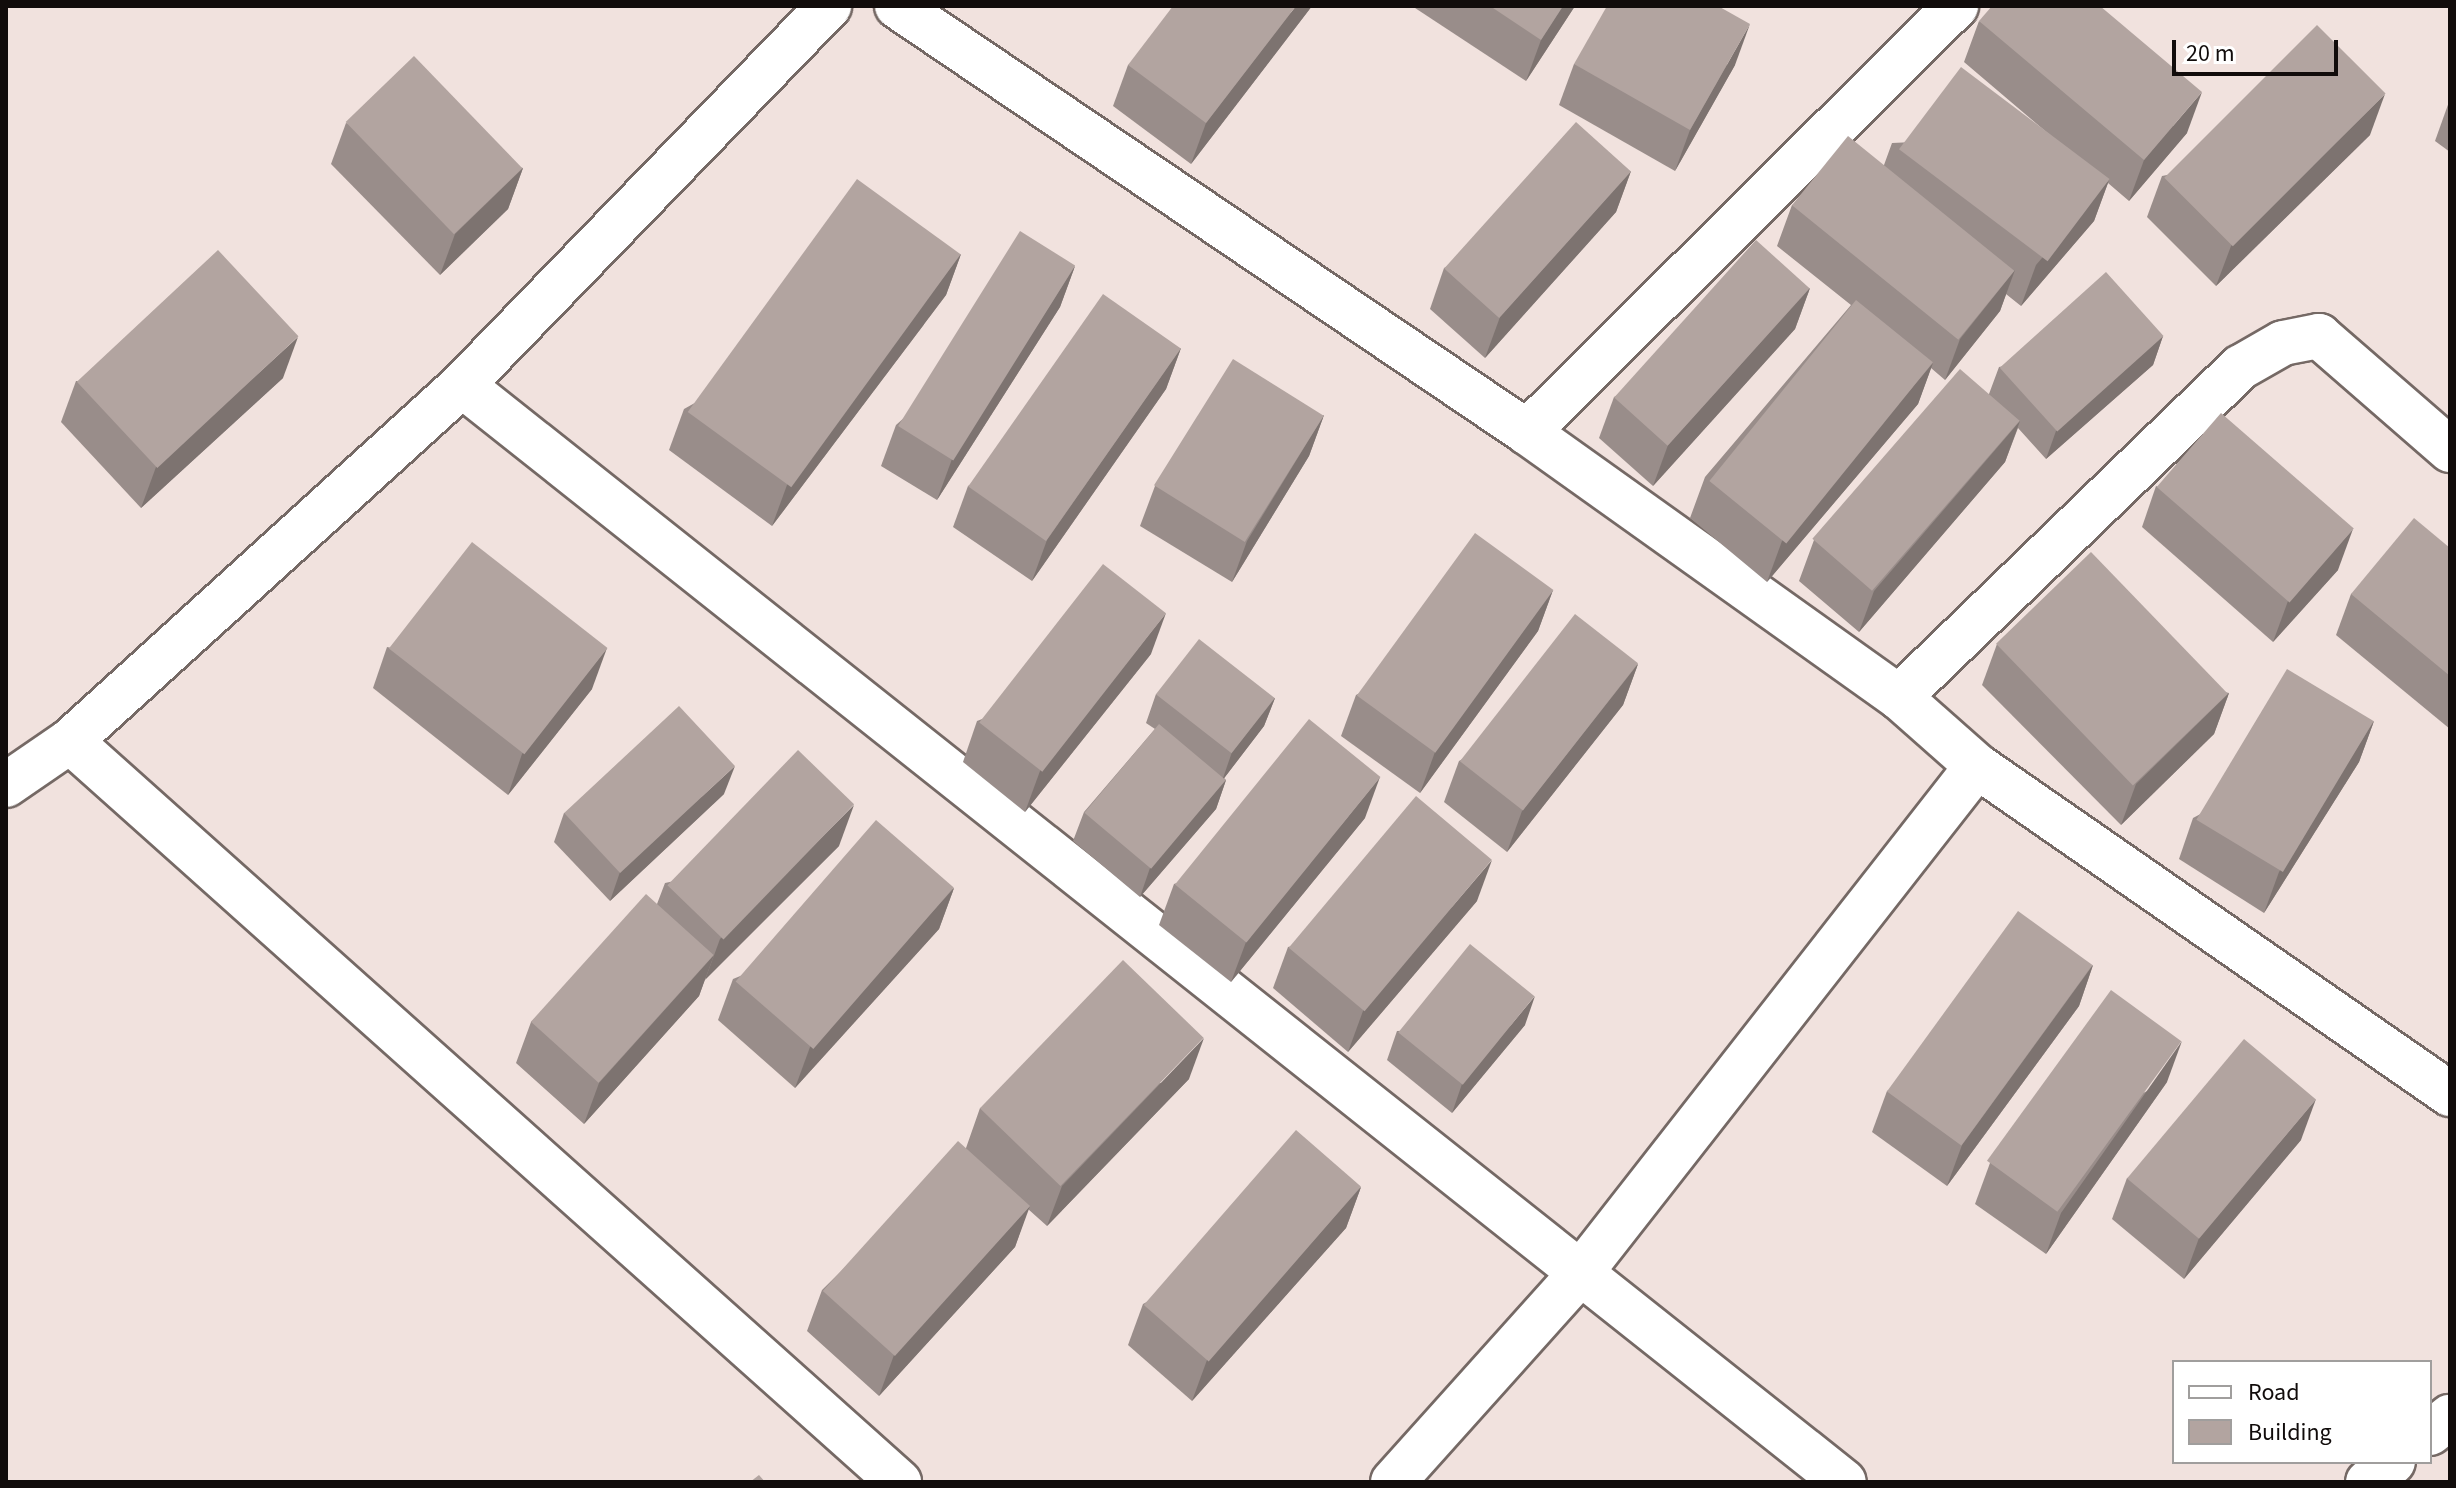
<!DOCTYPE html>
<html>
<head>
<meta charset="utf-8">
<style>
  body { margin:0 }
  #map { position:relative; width:2456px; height:1488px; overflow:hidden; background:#f1e2de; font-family:"Source Sans 3",sans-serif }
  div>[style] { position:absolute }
  .roads { filter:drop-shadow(2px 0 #756965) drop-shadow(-2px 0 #756965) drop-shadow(0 2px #756965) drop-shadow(0 -2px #756965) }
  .minor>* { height:44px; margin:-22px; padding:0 22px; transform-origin:22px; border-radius:22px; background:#fff }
  .wall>* { inset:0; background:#998d8a }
  .shaded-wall>* { inset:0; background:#7d7370 }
  .building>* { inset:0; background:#b2a4a0; transform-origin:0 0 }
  span { translate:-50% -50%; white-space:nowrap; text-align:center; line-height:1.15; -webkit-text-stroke:6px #fff; paint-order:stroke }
  .frame { position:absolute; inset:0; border:8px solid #110c0b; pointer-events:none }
  .legend { position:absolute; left:2172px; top:1360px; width:260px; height:104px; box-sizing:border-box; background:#fff; border:2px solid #a09e9d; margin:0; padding:10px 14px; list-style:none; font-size:24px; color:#110c0b }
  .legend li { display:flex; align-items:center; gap:16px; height:40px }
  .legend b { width:40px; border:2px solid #a09e9d }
  .scale { position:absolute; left:2172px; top:40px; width:166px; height:36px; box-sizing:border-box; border:4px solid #110c0b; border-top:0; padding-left:10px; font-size:24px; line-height:28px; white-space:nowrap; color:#110c0b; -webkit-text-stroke:6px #fff; paint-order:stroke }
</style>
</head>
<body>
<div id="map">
  <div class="roads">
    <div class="minor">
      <i style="left:897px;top:6px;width:761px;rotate:34.07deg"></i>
      <i style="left:1527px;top:432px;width:457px;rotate:35.5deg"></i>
      <i style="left:1899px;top:697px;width:104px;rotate:41.5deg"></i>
      <i style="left:1977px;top:766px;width:576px;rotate:34.74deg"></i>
      <i style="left:462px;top:385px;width:1764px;rotate:38.44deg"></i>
      <i style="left:1527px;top:432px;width:605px;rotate:-44.8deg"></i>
      <i style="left:1899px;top:697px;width:475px;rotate:-44deg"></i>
      <i style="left:2241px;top:367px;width:48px;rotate:-29.7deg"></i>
      <i style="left:2283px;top:343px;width:37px;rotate:-11deg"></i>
      <i style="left:2319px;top:336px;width:174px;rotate:41deg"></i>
      <i style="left:70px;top:741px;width:1112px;rotate:41.79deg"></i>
      <i style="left:6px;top:785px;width:78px;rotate:-34.5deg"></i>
      <i style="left:70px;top:741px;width:530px;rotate:-42.24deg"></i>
      <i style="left:462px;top:385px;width:528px;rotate:-45.92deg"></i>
      <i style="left:2430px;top:1433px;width:26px;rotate:-39deg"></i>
      <i style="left:1393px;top:1482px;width:283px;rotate:-48.1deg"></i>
      <i style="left:1582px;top:1271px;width:641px;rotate:-51.97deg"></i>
      <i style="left:2368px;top:1482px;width:32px;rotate:-39deg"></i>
    </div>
  </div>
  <div class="wall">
    <i style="clip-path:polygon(1312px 6px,1191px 164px,1113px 106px,1128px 65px)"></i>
    <i style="clip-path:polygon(1412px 6px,1575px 6px,1526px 81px)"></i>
    <i style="clip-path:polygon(1979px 21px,2187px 133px,2129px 201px,2108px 183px,2094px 221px,2021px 306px,2006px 294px,2000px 311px,1945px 380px,1931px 368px,1918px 404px,1767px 582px,1690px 518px,1705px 477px,1851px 305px,1777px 246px,1792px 205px,1884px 165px,1892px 143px,2051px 136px,1964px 62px)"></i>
    <i style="clip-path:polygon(1574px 64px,1735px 65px,1675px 171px,1559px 105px)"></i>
    <i style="clip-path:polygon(2450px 99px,2450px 152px,2435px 141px)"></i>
    <i style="clip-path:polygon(346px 123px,523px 168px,508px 209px,440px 275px,331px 164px)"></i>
    <i style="clip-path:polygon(2370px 135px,2216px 286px,2147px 217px,2162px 176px)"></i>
    <i style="clip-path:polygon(1631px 171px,1616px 212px,1485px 358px,1430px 309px,1444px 268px)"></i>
    <i style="clip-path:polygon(961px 254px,946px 295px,772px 526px,669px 450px,684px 409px)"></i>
    <i style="clip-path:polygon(1075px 266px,1060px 307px,937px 500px,881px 466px,896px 425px)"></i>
    <i style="clip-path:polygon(1810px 288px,1795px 329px,1653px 486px,1599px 438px,1614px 397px)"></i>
    <i style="clip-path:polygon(2163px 336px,2153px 365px,2046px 459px,2018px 428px,2005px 462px,1859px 632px,1799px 581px,1814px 540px,1989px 394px,1999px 367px)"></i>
    <i style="clip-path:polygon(1181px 348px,1166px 389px,1032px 581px,953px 527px,968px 486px)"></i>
    <i style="clip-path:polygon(283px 378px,141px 508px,61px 422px,76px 381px)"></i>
    <i style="clip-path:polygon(1324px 415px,1309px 456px,1232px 582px,1140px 526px,1155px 486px)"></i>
    <i style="clip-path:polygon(2156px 486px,2338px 570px,2273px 642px,2142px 527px)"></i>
    <i style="clip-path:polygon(2450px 548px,2450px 729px,2336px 635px,2351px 594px)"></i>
    <i style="clip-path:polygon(1553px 590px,1538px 631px,1420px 793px,1341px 736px,1356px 695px)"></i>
    <i style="clip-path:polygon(1997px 644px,2229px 693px,2214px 734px,2121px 825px,1982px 685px)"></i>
    <i style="clip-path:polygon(387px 647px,592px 689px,508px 795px,373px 688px)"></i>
    <i style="clip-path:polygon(1151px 654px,1025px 812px,963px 762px,977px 721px)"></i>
    <i style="clip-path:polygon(1638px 664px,1623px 705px,1507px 852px,1444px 802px,1459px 761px)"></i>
    <i style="clip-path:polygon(1156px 694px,1275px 698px,1264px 726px,1224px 778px,1226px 780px,1216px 809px,1140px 897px,1073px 841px,1084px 812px,1155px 729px,1146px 723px)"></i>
    <i style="clip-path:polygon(2374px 721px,2359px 762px,2264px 913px,2179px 859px,2193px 818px)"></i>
    <i style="clip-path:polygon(724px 794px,610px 901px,554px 842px,564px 813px)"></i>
    <i style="clip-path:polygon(1365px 818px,1231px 982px,1159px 925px,1174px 884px)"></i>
    <i style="clip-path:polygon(839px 846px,705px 979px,699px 996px,584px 1124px,516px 1063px,531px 1022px,657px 904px,665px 883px)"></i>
    <i style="clip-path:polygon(954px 888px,939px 929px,795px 1088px,718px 1020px,733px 979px)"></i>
    <i style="clip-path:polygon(1477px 901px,1348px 1052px,1273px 988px,1288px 947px)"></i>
    <i style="clip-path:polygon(2093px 965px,2079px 1006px,1947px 1186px,1872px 1132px,1887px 1091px)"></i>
    <i style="clip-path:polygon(1525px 1025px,1452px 1113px,1387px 1060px,1397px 1031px)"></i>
    <i style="clip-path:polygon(1189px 1079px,1047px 1226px,1028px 1209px,1015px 1247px,879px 1396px,807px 1331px,822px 1290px,966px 1148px,980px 1108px)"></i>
    <i style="clip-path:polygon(2167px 1082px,2046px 1254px,1975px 1204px,1990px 1163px)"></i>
    <i style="clip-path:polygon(2301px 1140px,2184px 1279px,2112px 1219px,2127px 1178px)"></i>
    <i style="clip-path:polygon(1361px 1187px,1346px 1228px,1192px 1401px,1128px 1345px,1143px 1304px)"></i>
  </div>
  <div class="shaded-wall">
    <i style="clip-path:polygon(1296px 6px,1312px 6px,1191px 164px,1206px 123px)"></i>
    <i style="clip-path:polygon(1563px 6px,1575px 6px,1526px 81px,1541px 40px)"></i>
    <i style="clip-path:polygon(1750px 24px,1735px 65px,1675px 171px,1690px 130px)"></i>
    <i style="clip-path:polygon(2202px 92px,2187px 133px,2129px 201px,2144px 160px)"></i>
    <i style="clip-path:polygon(2385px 94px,2370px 135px,2216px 286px,2231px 246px)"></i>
    <i style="clip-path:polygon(523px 168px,508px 209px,440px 275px,455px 234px)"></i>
    <i style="clip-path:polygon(1631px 171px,1616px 212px,1485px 358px,1500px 317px)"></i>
    <i style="clip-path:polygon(2109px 180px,2094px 221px,2021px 306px,2036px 265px)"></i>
    <i style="clip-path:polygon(961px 254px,946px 295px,772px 526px,787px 485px)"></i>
    <i style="clip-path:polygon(1075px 266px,1060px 307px,937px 500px,952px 459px)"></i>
    <i style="clip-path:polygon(2015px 270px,2000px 311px,1945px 380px,1960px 339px)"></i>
    <i style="clip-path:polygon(1810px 288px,1795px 329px,1653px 486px,1668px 445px)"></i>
    <i style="clip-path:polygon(2163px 336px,2153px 365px,2046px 459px,2056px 431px)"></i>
    <i style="clip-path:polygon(298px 337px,283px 378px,141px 508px,156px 467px)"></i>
    <i style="clip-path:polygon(1181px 348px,1166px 389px,1032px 581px,1047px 540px)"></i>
    <i style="clip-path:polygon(1933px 363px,1918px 404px,1767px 582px,1782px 541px)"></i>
    <i style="clip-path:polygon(1324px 415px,1309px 456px,1232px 582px,1247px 541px)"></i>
    <i style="clip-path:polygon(2020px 421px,2005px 462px,1859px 632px,1874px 591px)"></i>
    <i style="clip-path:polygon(2353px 529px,2338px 570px,2273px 642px,2288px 601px)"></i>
    <i style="clip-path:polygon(1553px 590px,1538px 631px,1420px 793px,1435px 752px)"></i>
    <i style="clip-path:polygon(1166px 613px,1151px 654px,1025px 812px,1040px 771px)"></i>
    <i style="clip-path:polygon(607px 648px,592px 689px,508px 795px,522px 754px)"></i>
    <i style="clip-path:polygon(1638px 664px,1623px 705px,1507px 852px,1522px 811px)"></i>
    <i style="clip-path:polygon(2229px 693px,2214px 734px,2121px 825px,2136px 784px)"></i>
    <i style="clip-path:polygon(1275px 698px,1264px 726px,1222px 781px,1232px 752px)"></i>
    <i style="clip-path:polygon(2374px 721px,2359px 762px,2264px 913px,2279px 872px)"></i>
    <i style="clip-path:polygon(735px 766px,724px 794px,610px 901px,620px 872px)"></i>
    <i style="clip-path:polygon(1380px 777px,1365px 818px,1231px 982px,1246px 942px)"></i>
    <i style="clip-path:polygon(1226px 780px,1216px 809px,1140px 897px,1150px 868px)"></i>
    <i style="clip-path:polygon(854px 805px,839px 846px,705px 980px,720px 939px)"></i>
    <i style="clip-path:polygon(1492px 860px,1477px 901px,1348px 1052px,1363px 1011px)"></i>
    <i style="clip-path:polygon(954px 888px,939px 929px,795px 1088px,810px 1047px)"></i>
    <i style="clip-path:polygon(714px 955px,699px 996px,584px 1124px,599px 1083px)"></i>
    <i style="clip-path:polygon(2093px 965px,2079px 1006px,1947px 1186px,1962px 1145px)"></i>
    <i style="clip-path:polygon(1535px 996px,1525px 1025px,1452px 1113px,1462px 1084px)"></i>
    <i style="clip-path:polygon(1204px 1038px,1189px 1079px,1047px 1226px,1062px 1186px)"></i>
    <i style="clip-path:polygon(2182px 1041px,2167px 1082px,2046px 1254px,2061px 1213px)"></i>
    <i style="clip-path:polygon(2316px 1099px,2301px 1140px,2184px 1279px,2199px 1238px)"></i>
    <i style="clip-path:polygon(1361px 1187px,1346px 1228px,1192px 1401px,1207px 1360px)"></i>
    <i style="clip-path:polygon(1030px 1206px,1015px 1247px,879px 1396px,894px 1355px)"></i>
  </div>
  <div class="building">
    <i style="clip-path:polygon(1173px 6px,1296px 6px,1206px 123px,1128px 65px)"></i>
    <i style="clip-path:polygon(1490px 6px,1563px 6px,1541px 40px)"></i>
    <i style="clip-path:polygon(1607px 6px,1718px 6px,1750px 24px,1690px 130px,1574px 64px)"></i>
    <i style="clip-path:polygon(1992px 6px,2100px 6px,2202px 92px,2144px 160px,1979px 21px)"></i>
    <i style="left:2317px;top:25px;width:97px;height:216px;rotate:45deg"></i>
    <i style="left:414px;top:56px;width:156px;height:95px;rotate:46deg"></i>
    <i style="left:1961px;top:67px;width:186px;height:103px;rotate:37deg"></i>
    <i style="left:1576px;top:122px;width:74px;height:197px;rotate:42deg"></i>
    <i style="left:1848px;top:136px;width:214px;height:89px;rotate:39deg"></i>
    <i style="left:857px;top:179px;width:128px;height:288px;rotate:36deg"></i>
    <i style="left:1020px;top:231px;width:65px;height:230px;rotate:32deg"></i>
    <i style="left:1756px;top:240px;width:72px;height:212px;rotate:42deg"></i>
    <i style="left:218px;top:250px;width:118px;height:193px;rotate:47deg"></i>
    <i style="left:2106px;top:272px;width:86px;height:143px;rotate:48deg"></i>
    <i style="left:1103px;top:294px;width:95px;height:235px;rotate:35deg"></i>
    <i style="left:1856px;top:300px;width:99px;height:233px;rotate:39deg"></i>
    <i style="left:1233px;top:359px;width:107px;height:149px;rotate:32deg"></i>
    <i style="left:1960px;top:369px;width:79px;height:225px;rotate:41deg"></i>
    <i style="left:2221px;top:413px;width:176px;height:98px;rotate:41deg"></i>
    <i style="clip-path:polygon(2414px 518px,2450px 548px,2450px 676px,2351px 594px)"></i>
    <i style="left:1475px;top:533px;width:97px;height:201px;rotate:36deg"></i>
    <i style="left:472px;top:542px;width:172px;height:135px;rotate:38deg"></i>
    <i style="left:2091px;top:552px;width:197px;height:132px;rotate:46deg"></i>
    <i style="left:1103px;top:564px;width:80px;height:201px;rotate:38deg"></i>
    <i style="left:1575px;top:614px;width:80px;height:187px;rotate:38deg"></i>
    <i style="left:1199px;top:639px;width:96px;height:70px;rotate:38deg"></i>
    <i style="left:2287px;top:669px;width:101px;height:176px;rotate:31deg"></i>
    <i style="left:679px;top:706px;width:82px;height:157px;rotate:47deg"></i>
    <i style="left:1309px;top:719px;width:92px;height:213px;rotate:39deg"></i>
    <i style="left:1159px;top:724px;width:87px;height:116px;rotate:40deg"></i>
    <i style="left:798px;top:750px;width:78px;height:188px;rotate:44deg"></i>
    <i style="left:1416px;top:796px;width:99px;height:198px;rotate:40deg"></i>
    <i style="left:876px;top:820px;width:103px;height:214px;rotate:41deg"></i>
    <i style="left:646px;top:894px;width:91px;height:172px;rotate:42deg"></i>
    <i style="left:2018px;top:911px;width:92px;height:223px;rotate:36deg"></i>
    <i style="left:1470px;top:944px;width:83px;height:114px;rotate:39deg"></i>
    <i style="left:1123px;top:960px;width:112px;height:206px;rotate:44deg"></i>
    <i style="left:2111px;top:990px;width:87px;height:211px;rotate:36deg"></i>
    <i style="left:2244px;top:1039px;width:94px;height:182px;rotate:40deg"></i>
    <i style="left:1296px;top:1130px;width:86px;height:232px;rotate:41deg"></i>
    <i style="left:958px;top:1141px;width:97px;height:202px;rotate:42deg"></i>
    <i style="clip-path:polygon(759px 1475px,765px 1482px,750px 1482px)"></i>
  </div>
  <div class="frame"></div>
  <ul class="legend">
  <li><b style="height:10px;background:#fff"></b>Road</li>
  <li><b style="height:22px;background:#b2a4a0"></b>Building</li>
  </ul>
  <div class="scale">20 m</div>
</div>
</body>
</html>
